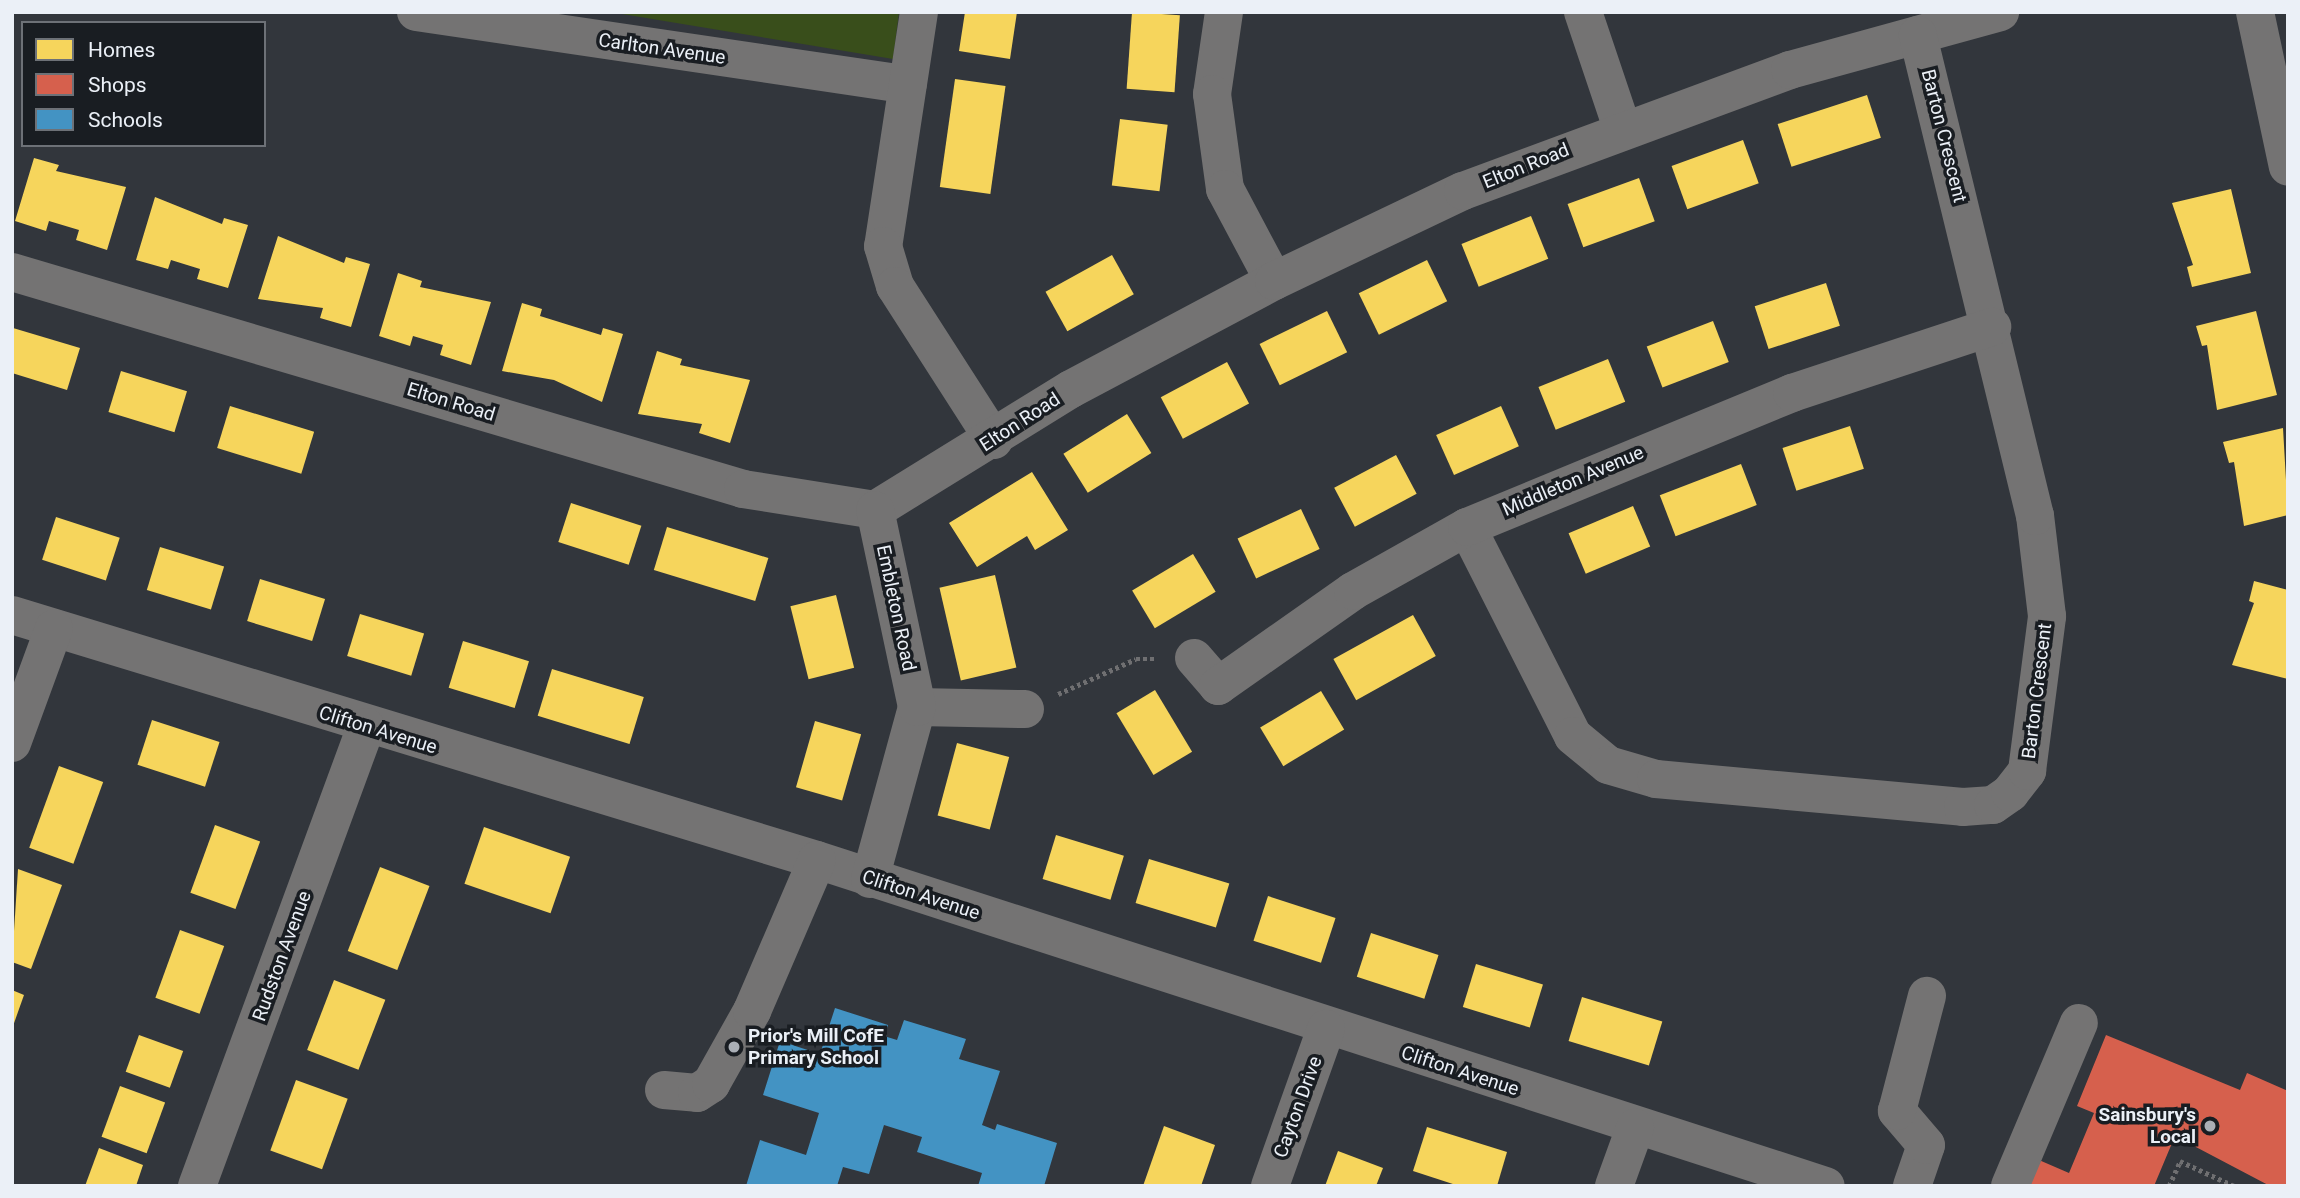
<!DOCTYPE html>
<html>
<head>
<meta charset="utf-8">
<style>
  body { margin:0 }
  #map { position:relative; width:2300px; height:1198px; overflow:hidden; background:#32363c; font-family:Roboto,sans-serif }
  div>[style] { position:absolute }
  .green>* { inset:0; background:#394e1b }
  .homes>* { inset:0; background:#f6d55c; transform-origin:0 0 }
  .shops>* { inset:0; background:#d6604d }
  .schools>* { inset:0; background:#4393c3 }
  .path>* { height:4.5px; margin-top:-2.25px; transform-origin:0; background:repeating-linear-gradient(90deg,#6f6f71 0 3.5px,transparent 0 7px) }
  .minor>* { height:38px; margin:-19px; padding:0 19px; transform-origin:19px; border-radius:19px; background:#747373 }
  .dots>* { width:19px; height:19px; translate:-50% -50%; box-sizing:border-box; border:4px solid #191d22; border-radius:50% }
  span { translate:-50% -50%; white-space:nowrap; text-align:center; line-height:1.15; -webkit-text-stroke:7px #191d22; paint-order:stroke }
  .street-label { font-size:19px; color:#ebf0f7 }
  .poi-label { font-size:19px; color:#ebf0f7; font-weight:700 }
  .left { translate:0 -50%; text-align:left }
  .right { translate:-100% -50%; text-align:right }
  .frame { position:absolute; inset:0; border:14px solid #ebf0f7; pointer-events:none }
  .legend { position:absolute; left:21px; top:21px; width:245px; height:126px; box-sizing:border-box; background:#191d22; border:2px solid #6d7177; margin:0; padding:9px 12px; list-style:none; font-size:21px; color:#ebf0f7 }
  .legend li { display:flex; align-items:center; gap:14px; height:35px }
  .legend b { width:35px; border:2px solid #6d7177 }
</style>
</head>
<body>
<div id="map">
  <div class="green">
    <i style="clip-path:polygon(610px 12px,899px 12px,893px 59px)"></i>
  </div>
  <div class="homes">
    <i style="clip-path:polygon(965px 12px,1017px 12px,1010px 59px,959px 51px)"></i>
    <i style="left:1132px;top:12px;width:48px;height:77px;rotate:4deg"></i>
    <i style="left:955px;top:79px;width:51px;height:109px;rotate:8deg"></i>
    <i style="left:1867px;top:95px;width:45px;height:94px;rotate:72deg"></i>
    <i style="left:1120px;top:119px;width:48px;height:67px;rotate:7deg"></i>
    <i style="left:1743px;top:140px;width:46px;height:76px;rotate:70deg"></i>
    <i style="clip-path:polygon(34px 158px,59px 165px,56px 171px,126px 187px,107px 250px,76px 240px,79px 230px,49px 221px,46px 231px,15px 221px)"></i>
    <i style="left:1639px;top:178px;width:46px;height:76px;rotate:70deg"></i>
    <i style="clip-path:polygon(2231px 189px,2251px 273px,2192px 287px,2187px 267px,2193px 265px,2172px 203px)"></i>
    <i style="clip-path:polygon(155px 197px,222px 224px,224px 218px,248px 225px,228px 288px,197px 279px,200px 269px,171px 260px,168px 269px,136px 260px)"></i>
    <i style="left:1531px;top:216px;width:46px;height:75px;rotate:68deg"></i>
    <i style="clip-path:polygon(278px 236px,344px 263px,346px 257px,370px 264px,351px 327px,320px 318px,323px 308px,258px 299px)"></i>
    <i style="left:1112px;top:255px;width:45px;height:76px;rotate:61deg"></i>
    <i style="left:1427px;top:260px;width:46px;height:76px;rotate:64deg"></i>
    <i style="clip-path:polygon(398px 273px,422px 281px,420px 287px,491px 302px,471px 365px,440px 355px,443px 345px,413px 336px,410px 346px,379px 336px)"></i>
    <i style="left:1826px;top:283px;width:45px;height:75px;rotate:72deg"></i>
    <i style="clip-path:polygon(522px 303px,542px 309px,540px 316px,601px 335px,603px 328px,623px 334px,602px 402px,554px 380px,502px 371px)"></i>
    <i style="left:1327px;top:311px;width:46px;height:75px;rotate:64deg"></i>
    <i style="clip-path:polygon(2256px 311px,2277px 395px,2217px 410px,2207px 345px,2202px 346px,2196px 326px)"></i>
    <i style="left:1713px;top:321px;width:44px;height:71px;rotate:69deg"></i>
    <i style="clip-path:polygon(13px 328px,80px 348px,67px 390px,12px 373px)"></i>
    <i style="clip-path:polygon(657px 351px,682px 359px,680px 365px,750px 380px,730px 443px,699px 433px,702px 424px,638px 414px)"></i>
    <i style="left:1608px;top:359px;width:46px;height:75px;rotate:68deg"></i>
    <i style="left:1227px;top:362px;width:47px;height:75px;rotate:62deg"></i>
    <i style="left:121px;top:371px;width:69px;height:43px;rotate:17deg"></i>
    <i style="left:230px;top:406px;width:88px;height:44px;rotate:17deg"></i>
    <i style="left:1501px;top:406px;width:44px;height:71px;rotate:66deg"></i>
    <i style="left:1127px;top:414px;width:46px;height:75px;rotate:58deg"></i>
    <i style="left:1850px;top:426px;width:45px;height:71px;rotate:72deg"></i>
    <i style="clip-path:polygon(2283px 428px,2288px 515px,2244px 526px,2234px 462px,2229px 463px,2223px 442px)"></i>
    <i style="left:1396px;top:455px;width:44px;height:70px;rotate:62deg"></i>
    <i style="left:1741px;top:464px;width:44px;height:87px;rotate:69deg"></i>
    <i style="clip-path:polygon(1032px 472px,1068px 530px,1035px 550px,1027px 536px,977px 567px,949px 523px)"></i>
    <i style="left:571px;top:503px;width:74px;height:41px;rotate:18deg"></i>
    <i style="left:1633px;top:506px;width:44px;height:70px;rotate:67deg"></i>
    <i style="left:1301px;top:509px;width:44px;height:70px;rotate:65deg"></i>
    <i style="left:56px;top:517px;width:67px;height:45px;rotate:18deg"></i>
    <i style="left:667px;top:527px;width:106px;height:45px;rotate:17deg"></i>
    <i style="left:160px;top:547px;width:67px;height:45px;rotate:17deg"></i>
    <i style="left:1193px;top:554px;width:44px;height:71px;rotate:59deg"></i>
    <i style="left:995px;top:575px;width:95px;height:57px;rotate:77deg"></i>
    <i style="left:260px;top:579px;width:68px;height:44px;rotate:17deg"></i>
    <i style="clip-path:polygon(2254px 581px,2288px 590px,2288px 679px,2232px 665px,2254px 603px,2249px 601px)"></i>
    <i style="left:836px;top:595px;width:75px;height:47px;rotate:76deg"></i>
    <i style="left:360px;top:614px;width:67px;height:44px;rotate:17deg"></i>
    <i style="left:1413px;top:615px;width:47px;height:91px;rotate:61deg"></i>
    <i style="left:463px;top:641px;width:69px;height:49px;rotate:17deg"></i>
    <i style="left:552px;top:669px;width:96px;height:49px;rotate:17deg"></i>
    <i style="left:1155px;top:690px;width:72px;height:45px;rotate:59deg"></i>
    <i style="left:1321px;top:691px;width:45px;height:71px;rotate:59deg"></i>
    <i style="left:152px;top:720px;width:71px;height:47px;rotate:18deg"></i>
    <i style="left:815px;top:721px;width:48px;height:69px;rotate:16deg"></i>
    <i style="left:957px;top:743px;width:54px;height:75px;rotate:15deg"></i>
    <i style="left:59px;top:766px;width:47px;height:87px;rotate:20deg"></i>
    <i style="left:215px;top:825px;width:48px;height:72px;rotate:20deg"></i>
    <i style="left:484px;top:827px;width:91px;height:60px;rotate:19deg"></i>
    <i style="left:1056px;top:835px;width:71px;height:46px;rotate:17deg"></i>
    <i style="left:1149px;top:859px;width:84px;height:46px;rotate:17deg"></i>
    <i style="left:380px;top:867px;width:53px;height:90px;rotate:21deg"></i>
    <i style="clip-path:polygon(18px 869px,62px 885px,31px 969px,12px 962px)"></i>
    <i style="left:1268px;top:896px;width:71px;height:47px;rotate:18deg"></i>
    <i style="left:180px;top:930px;width:47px;height:72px;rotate:20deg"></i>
    <i style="left:1371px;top:933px;width:71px;height:46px;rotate:18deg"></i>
    <i style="left:1476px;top:964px;width:70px;height:45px;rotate:17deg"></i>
    <i style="left:334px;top:980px;width:55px;height:75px;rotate:21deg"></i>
    <i style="clip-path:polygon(12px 990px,24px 995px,13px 1026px,12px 1026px)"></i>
    <i style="left:1582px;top:997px;width:84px;height:46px;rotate:17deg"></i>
    <i style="left:139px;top:1035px;width:47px;height:39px;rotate:20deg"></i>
    <i style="left:296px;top:1080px;width:55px;height:75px;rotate:20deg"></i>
    <i style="left:120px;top:1086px;width:48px;height:54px;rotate:20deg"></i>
    <i style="clip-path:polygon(1164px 1126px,1215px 1145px,1201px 1186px,1143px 1186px)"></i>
    <i style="clip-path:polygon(1427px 1127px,1507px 1152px,1497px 1186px,1459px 1186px,1413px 1171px)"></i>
    <i style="clip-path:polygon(99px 1148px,143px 1165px,136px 1186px,85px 1186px)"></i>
    <i style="clip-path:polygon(1338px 1151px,1383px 1168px,1376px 1186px,1325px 1186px)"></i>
  </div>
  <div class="shops">
    <i style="clip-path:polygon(2106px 1035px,2240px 1090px,2247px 1073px,2288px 1091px,2288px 1186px,2270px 1186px,2175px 1136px,2154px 1186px,2020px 1186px,2032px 1157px,2069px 1173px,2094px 1113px,2077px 1106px)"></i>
  </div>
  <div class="schools">
    <i style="clip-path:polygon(835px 1008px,888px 1025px,884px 1036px,897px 1040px,904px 1020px,966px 1039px,959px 1059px,1000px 1071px,982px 1125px,995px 1130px,997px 1124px,1057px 1143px,1044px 1186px,978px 1186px,982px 1173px,917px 1152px,922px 1137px,884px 1125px,869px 1174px,843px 1167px,837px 1186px,746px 1186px,760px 1140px,806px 1155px,819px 1113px,763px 1095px,780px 1041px,820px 1054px)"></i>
  </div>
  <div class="path">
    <i style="left:1058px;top:694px;width:85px;rotate:-24.2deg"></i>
    <i style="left:1136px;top:659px;width:21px"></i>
    <i style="left:2169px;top:1186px;width:27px;rotate:-66deg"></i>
    <i style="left:2180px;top:1161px;width:60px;rotate:24.8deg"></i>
  </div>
  <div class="minor">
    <i style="left:416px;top:12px;width:497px;rotate:8.4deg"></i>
    <i style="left:919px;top:12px;width:237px;rotate:98.7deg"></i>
    <i style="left:883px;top:246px;width:42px;rotate:73.3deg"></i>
    <i style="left:895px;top:286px;width:183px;rotate:57.3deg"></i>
    <i style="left:1224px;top:12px;width:83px;rotate:98.3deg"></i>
    <i style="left:1212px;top:94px;width:96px;rotate:82.2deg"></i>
    <i style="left:1225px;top:189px;width:104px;rotate:62deg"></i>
    <i style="left:1583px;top:12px;width:122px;rotate:71.4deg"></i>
    <i style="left:2255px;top:12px;width:158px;rotate:78deg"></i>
    <i style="left:12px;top:272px;width:763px;rotate:16.53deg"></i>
    <i style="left:743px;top:489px;width:134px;rotate:9deg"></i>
    <i style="left:875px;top:510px;width:230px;rotate:-31.7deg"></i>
    <i style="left:1071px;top:389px;width:230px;rotate:-28deg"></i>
    <i style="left:1274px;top:281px;width:209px;rotate:-25.5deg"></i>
    <i style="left:1463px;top:191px;width:349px;rotate:-20.3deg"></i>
    <i style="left:1790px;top:70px;width:218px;rotate:-15.4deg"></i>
    <i style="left:1467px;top:527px;width:234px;rotate:63.1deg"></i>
    <i style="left:1573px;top:736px;width:45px;rotate:39.6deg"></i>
    <i style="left:1608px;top:765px;width:50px;rotate:16.3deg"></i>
    <i style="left:1656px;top:779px;width:308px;rotate:5.2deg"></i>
    <i style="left:1963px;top:807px;width:30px;rotate:-4deg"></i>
    <i style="left:1993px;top:805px;width:21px;rotate:-35deg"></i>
    <i style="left:2010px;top:793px;width:28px;rotate:-52deg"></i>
    <i style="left:2027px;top:771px;width:156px;rotate:-82.6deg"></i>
    <i style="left:2047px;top:616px;width:101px;rotate:-96.8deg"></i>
    <i style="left:2035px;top:516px;width:495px;rotate:-103.7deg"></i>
    <i style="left:12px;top:615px;width:841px;rotate:16.93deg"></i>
    <i style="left:817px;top:860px;width:1060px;rotate:17.91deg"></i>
    <i style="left:1194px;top:658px;width:37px;rotate:49deg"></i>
    <i style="left:1218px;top:686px;width:165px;rotate:-35.1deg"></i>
    <i style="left:1353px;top:591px;width:131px;rotate:-29.3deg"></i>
    <i style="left:1467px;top:527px;width:352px;rotate:-22.4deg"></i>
    <i style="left:1792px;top:393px;width:211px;rotate:-18.3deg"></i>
    <i style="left:917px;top:707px;width:108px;rotate:1.1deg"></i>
    <i style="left:12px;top:743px;width:122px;rotate:-69.9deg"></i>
    <i style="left:870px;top:879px;width:178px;rotate:-74.7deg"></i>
    <i style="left:917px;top:707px;width:201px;rotate:-102deg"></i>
    <i style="left:664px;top:1090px;width:33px;rotate:5deg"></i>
    <i style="left:697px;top:1093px;width:17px;rotate:-33deg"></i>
    <i style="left:711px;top:1084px;width:84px;rotate:-60.7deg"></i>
    <i style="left:752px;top:1011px;width:164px;rotate:-66.7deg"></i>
    <i style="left:197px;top:1186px;width:489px;rotate:-69.8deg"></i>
    <i style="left:1270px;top:1186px;width:167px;rotate:-70.4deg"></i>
    <i style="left:1614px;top:1186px;width:62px;rotate:-70.1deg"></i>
    <i style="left:1912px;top:1186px;width:43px;rotate:-71.1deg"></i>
    <i style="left:1926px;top:1145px;width:45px;rotate:-130.5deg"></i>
    <i style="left:1897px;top:1111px;width:119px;rotate:-75.4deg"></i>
    <i style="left:2010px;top:1186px;width:177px;rotate:-67.1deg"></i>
  </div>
  <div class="dots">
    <i style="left:734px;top:1047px;background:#aaafb6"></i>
    <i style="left:2210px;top:1126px;background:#aaafb6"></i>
  </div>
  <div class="street-label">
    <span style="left:662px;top:49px;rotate:8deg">Carlton Avenue</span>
    <span style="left:1944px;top:136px;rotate:76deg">Barton Crescent</span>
    <span style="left:1526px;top:166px;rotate:-22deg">Elton Road</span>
    <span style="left:451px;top:402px;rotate:17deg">Elton Road</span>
    <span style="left:1020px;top:422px;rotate:-33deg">Elton Road</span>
    <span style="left:1573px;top:481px;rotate:-23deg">Middleton Avenue</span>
    <span style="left:896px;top:608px;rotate:78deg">Embleton Road</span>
    <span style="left:2037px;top:691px;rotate:-83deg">Barton Crescent</span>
    <span style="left:378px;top:730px;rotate:17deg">Clifton Avenue</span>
    <span style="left:921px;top:895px;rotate:18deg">Clifton Avenue</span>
    <span style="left:282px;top:956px;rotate:-70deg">Rudston Avenue</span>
    <span style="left:1460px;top:1071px;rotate:18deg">Clifton Avenue</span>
    <span style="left:1298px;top:1107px;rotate:-70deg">Cayton Drive</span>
  </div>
  <div class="poi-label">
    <span class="left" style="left:748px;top:1047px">Prior's Mill CofE<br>Primary School</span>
    <span class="right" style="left:2196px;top:1126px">Sainsbury's<br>Local</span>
  </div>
  <div class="frame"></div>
  <ul class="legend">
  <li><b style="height:19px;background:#f6d55c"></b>Homes</li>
  <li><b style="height:19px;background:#d6604d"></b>Shops</li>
  <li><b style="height:19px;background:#4393c3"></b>Schools</li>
  </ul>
</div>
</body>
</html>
